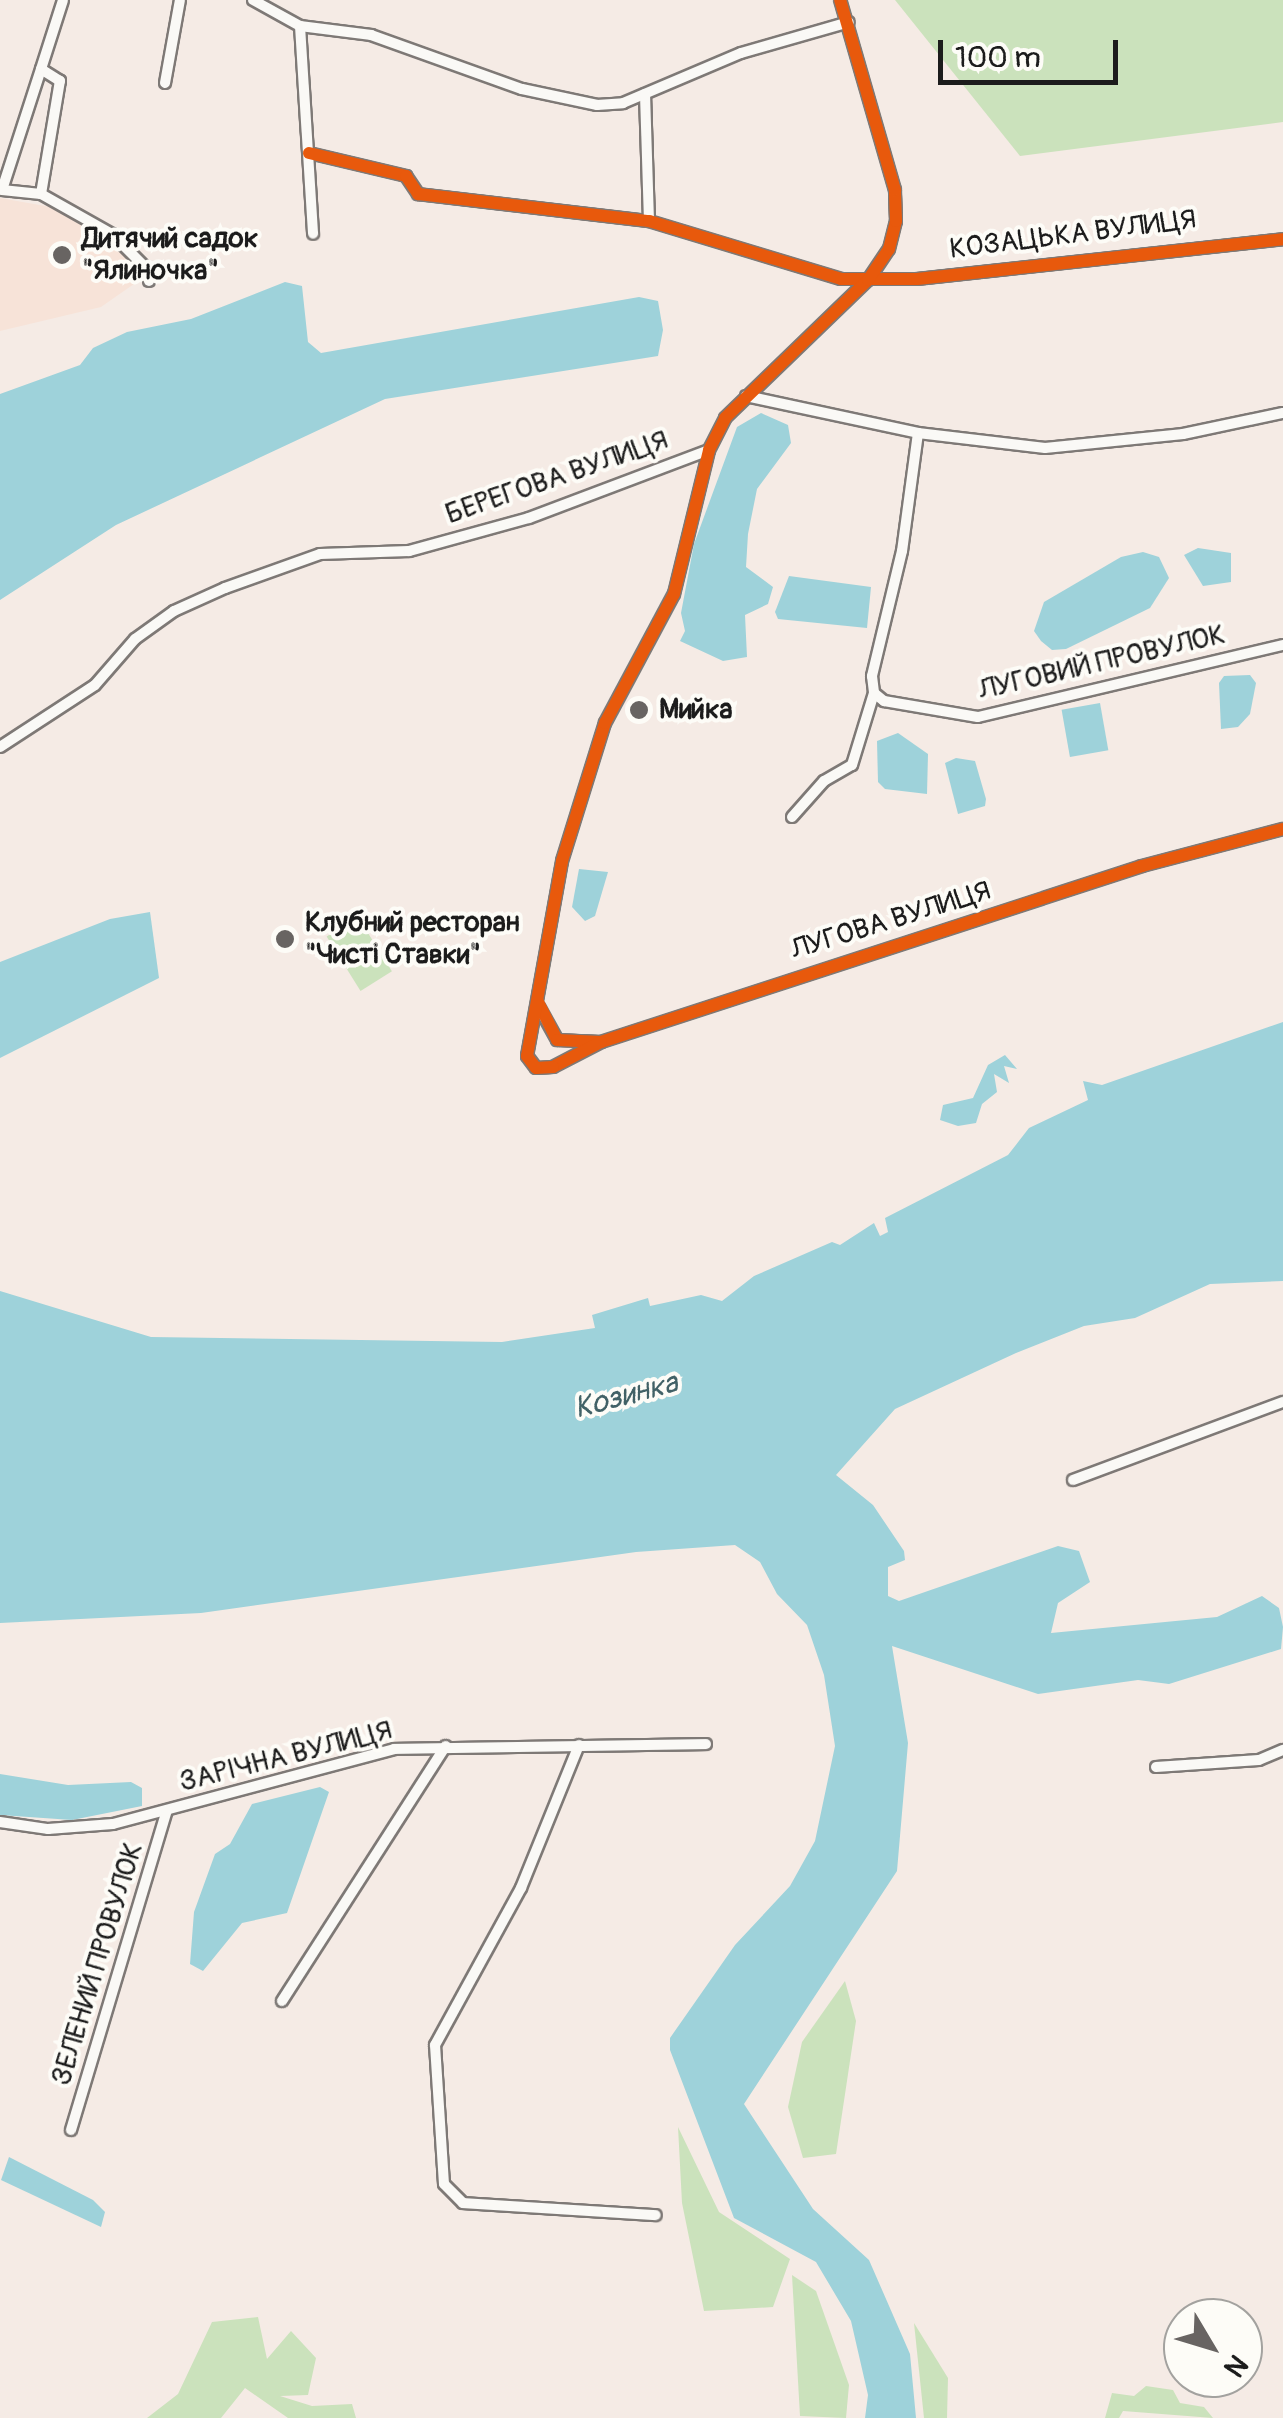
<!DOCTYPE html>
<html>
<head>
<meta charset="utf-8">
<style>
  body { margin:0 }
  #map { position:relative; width:1283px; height:2418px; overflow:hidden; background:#f5ebe5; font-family:Pangolin,sans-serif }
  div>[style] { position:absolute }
  .built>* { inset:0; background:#f7e3d8 }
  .green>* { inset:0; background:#cbe2bc; transform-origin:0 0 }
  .water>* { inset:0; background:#9ed2da; transform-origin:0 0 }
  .roads { filter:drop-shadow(2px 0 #7e7976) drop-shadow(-2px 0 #7e7976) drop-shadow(0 2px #7e7976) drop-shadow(0 -2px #7e7976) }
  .minor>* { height:10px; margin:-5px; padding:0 5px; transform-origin:5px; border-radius:5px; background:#faf9f6 }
  .cycleway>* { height:12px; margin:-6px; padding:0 6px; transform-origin:6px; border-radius:6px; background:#e8590c }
  .dots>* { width:28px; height:28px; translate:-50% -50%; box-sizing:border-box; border:5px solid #fdfcf7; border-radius:50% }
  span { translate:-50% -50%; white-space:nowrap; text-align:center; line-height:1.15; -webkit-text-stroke:8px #fdfcf7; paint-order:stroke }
  .street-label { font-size:28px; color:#1c1c1c }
  .poi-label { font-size:28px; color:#1c1c1c; font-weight:700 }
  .left { translate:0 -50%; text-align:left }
  .water-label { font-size:30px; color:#416166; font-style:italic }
  .north { position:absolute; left:1163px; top:2298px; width:100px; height:100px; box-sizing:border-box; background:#fdfcf7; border:2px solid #a3a29f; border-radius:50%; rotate:128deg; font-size:28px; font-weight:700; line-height:40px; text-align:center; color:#1c1c1c }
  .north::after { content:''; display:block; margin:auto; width:35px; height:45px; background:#686462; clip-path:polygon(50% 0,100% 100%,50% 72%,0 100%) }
  .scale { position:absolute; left:938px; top:40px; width:180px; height:45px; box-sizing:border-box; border:5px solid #1c1c1c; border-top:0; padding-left:12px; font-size:30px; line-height:35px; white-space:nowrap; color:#1c1c1c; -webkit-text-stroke:8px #fdfcf7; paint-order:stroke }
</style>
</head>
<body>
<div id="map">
  <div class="built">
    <i style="clip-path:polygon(0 198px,62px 209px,104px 234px,144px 277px,101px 307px,0 331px)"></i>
  </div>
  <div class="green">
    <i style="clip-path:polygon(895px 0,1283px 0,1283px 122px,1020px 156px)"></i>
    <i style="left:358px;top:917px;width:64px;height:37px;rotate:58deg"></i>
    <i style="clip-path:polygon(845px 1981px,856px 2021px,836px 2154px,803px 2158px,788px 2107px,802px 2042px)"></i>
    <i style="clip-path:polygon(678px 2127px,719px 2212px,790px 2259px,773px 2307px,704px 2311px,682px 2203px)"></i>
    <i style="clip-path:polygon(792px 2275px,816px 2291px,849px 2385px,846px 2418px,800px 2416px)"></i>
    <i style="clip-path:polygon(258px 2317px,267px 2359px,291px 2331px,316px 2358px,308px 2395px,280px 2396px,312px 2406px,352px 2404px,356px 2418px,288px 2418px,245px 2388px,221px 2418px,147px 2418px,178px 2394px,212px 2322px)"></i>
    <i style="clip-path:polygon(914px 2323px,948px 2378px,947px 2418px,924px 2418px)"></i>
    <i style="clip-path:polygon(1146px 2386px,1173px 2390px,1180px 2403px,1204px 2407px,1213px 2418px,1123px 2411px,1119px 2418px,1105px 2418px,1112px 2393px,1134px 2396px)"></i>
  </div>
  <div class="water">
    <i style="clip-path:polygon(285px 282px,302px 286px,308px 342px,321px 353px,639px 297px,658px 301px,663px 330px,658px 356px,385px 399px,116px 525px,0 600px,0 394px,80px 365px,93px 348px,127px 332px,191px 319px)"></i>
    <i style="clip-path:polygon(761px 413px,788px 425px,791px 443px,757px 489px,748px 534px,746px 567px,773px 587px,768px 604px,745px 615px,747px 657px,723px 661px,680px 641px,685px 631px,681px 613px,694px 544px,737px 427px)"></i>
    <i style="clip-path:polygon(1198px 548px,1231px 553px,1231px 582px,1203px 586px,1184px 555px)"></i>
    <i style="clip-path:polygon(1143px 552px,1159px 557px,1169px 578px,1150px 608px,1066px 649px,1052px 650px,1041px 641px,1034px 631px,1044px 602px,1121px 557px)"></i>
    <i style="clip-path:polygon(789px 576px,871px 587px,867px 628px,778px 619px,775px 612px)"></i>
    <i style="clip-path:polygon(1250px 675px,1256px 683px,1250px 714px,1238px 727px,1221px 729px,1219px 683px,1224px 676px)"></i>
    <i style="left:1100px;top:703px;width:48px;height:39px;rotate:80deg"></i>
    <i style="clip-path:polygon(898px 733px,928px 754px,927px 794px,885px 789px,878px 782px,877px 741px)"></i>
    <i style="clip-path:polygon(956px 758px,975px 761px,986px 799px,985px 806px,958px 814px,945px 763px)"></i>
    <i style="clip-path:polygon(579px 869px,608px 872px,595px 916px,585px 921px,572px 907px)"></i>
    <i style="clip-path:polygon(150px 912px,159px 978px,0 1058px,0 962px,110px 919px)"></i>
    <i style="clip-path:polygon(1283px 1022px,1283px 1281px,1210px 1284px,1135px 1318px,1084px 1326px,1016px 1353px,895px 1409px,836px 1475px,873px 1505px,904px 1551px,905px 1560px,888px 1567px,888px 1596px,899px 1601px,1058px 1546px,1079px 1551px,1090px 1582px,1058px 1603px,1051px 1633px,1217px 1617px,1262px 1596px,1279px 1608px,1283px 1627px,1281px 1649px,1169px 1684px,1138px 1680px,1038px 1694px,892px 1646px,908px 1743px,897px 1871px,744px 2104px,813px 2209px,869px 2260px,910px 2354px,916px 2418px,865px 2418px,868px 2395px,851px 2321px,816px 2262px,734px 2218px,670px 2050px,670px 2038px,735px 1945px,790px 1886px,815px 1841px,835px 1746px,824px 1675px,807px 1625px,777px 1594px,760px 1562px,735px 1545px,636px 1552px,201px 1613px,0 1623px,0 1291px,151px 1337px,502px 1342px,595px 1328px,592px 1315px,648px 1298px,650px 1306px,701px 1295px,722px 1301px,754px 1276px,832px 1242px,840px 1245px,874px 1223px,880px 1236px,888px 1232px,885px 1218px,1008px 1155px,1029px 1128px,1088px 1100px,1083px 1081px,1102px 1085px)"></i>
    <i style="clip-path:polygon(1005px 1055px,1017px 1069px,1004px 1066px,1009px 1083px,994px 1074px,997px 1092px,982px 1104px,976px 1123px,958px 1126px,940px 1120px,943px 1105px,973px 1098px,988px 1065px)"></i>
    <i style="clip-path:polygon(0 1774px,68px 1785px,131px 1782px,142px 1788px,142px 1806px,72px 1820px,0 1815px)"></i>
    <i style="clip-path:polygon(320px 1787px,329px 1792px,287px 1913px,242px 1923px,203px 1971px,190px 1964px,194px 1912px,215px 1854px,230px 1844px,252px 1804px)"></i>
    <i style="clip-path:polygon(9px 2157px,93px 2200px,105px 2212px,101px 2227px,1px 2180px)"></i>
  </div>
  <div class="roads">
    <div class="minor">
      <i style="left:253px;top:0;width:54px;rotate:29deg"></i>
      <i style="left:300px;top:26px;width:72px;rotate:7.2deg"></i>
      <i style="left:371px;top:35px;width:160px;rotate:19.7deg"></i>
      <i style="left:522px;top:89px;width:77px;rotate:12deg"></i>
      <i style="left:597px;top:105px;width:26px;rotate:-4deg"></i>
      <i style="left:623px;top:103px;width:128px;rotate:-23deg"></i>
      <i style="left:741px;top:53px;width:112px;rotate:-16deg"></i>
      <i style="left:300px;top:26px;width:208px;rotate:86.4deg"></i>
      <i style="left:41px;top:69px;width:127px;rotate:107.9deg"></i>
      <i style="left:2px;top:190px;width:39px;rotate:6deg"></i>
      <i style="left:41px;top:194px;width:81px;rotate:29.4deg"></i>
      <i style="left:112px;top:234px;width:52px;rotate:45deg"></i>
      <i style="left:149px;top:271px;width:10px;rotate:90deg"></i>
      <i style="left:165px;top:83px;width:84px;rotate:-79.8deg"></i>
      <i style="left:645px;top:94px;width:127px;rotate:88.2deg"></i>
      <i style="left:309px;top:153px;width:100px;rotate:13.3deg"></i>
      <i style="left:406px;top:176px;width:22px;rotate:56deg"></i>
      <i style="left:418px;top:194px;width:233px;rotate:6.7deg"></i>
      <i style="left:649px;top:221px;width:201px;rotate:16.8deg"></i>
      <i style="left:841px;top:279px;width:76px"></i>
      <i style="left:917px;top:279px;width:368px;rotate:-6.2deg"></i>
      <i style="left:41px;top:194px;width:115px;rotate:-80.5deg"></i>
      <i style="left:60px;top:81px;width:22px;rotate:-148deg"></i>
      <i style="left:41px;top:69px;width:72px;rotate:-72.3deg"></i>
      <i style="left:746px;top:396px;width:176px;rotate:12.1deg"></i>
      <i style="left:918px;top:433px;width:128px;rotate:6.7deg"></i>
      <i style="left:1045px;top:448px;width:139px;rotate:-5.8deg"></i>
      <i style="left:1183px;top:434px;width:102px;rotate:-11.9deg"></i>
      <i style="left:918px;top:433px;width:119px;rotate:97.7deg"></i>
      <i style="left:902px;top:551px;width:129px;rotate:103.5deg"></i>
      <i style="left:872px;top:676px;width:17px;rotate:83deg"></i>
      <i style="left:874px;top:693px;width:13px;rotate:39deg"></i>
      <i style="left:884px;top:701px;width:95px;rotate:9.7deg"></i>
      <i style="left:978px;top:717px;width:313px;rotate:-13.3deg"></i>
      <i style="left:0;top:747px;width:113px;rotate:-33.1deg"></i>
      <i style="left:95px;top:685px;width:61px;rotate:-49deg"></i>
      <i style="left:135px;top:639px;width:48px;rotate:-35.7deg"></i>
      <i style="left:174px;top:611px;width:56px;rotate:-24.3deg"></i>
      <i style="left:225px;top:588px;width:101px;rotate:-19.7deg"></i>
      <i style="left:320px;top:554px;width:89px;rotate:-1.9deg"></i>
      <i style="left:409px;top:551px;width:124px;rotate:-15.4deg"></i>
      <i style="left:529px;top:518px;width:192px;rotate:-20.7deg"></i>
      <i style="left:792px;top:817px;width:48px;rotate:-48.4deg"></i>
      <i style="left:824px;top:781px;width:32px;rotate:-30deg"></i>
      <i style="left:852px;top:765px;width:75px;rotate:-73deg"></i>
      <i style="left:539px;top:1007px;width:38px;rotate:61deg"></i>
      <i style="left:557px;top:1040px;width:44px;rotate:2.6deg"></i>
      <i style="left:601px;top:1042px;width:569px;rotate:-18.02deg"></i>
      <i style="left:1142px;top:866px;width:146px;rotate:-14.7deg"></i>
      <i style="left:601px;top:1042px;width:54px;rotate:152.5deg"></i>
      <i style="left:553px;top:1067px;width:17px;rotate:177deg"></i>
      <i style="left:536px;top:1068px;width:15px;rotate:-127deg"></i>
      <i style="left:527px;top:1056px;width:198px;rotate:-79.8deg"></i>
      <i style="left:562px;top:861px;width:145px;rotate:-72.7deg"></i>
      <i style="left:605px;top:723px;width:146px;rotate:-61.9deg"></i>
      <i style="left:674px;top:594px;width:148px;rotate:-76.3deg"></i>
      <i style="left:709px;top:450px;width:36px;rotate:-63deg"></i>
      <i style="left:725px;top:418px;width:199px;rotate:-44deg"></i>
      <i style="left:868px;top:280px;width:37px;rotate:-56deg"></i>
      <i style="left:889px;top:249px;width:29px;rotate:-76deg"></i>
      <i style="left:896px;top:221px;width:31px;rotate:-92deg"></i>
      <i style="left:895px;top:190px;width:198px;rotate:-106.1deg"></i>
      <i style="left:1073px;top:1480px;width:224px;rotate:-20.4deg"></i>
      <i style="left:579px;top:1745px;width:154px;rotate:112.1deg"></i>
      <i style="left:521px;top:1888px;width:179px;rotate:118.7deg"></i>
      <i style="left:435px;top:2045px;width:139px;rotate:86.3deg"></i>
      <i style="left:444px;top:2184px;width:27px;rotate:45deg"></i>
      <i style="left:463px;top:2203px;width:193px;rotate:3.6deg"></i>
      <i style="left:1156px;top:1767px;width:103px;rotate:-3.9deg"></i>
      <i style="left:1259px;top:1760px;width:26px;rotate:-23deg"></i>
      <i style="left:0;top:1822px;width:49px;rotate:8.3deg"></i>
      <i style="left:48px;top:1829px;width:65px;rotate:-4.4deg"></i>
      <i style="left:113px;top:1824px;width:291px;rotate:-14.9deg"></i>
      <i style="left:394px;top:1749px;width:312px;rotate:-0.9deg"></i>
      <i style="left:282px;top:2001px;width:303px;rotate:-57.3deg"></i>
      <i style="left:71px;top:2130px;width:333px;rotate:-73.3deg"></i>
    </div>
  </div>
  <div class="cycleway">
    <i style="left:309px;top:153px;width:100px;rotate:13.3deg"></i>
    <i style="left:406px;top:176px;width:22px;rotate:56deg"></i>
    <i style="left:418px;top:194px;width:233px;rotate:6.7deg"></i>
    <i style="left:649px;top:221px;width:201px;rotate:16.8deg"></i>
    <i style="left:841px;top:279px;width:76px"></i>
    <i style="left:917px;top:279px;width:368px;rotate:-6.2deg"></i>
    <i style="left:538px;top:1002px;width:42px;rotate:63.4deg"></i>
    <i style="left:557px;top:1040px;width:44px;rotate:2.6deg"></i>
    <i style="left:601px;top:1042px;width:569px;rotate:-18.02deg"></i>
    <i style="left:1142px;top:866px;width:146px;rotate:-14.7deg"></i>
    <i style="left:601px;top:1042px;width:54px;rotate:152.5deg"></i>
    <i style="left:553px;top:1067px;width:17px;rotate:177deg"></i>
    <i style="left:536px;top:1068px;width:15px;rotate:-127deg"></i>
    <i style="left:527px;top:1056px;width:198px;rotate:-79.8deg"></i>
    <i style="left:562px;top:861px;width:145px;rotate:-72.7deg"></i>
    <i style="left:605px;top:723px;width:146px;rotate:-61.9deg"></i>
    <i style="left:674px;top:594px;width:148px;rotate:-76.3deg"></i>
    <i style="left:709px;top:450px;width:36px;rotate:-63deg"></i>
    <i style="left:725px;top:418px;width:199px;rotate:-44deg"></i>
    <i style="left:868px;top:280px;width:37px;rotate:-56deg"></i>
    <i style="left:889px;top:249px;width:29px;rotate:-76deg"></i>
    <i style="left:896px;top:221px;width:31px;rotate:-92deg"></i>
    <i style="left:895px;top:190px;width:198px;rotate:-106.1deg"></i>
  </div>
  <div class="dots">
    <i style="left:62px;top:255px;background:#686462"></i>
    <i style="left:639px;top:710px;background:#686462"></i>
    <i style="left:285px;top:939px;background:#686462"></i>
  </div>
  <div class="street-label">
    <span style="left:1073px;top:235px;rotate:-7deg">КОЗАЦЬКА ВУЛИЦЯ</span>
    <span style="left:557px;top:478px;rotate:-19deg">БЕРЕГОВА ВУЛИЦЯ</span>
    <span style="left:1102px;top:663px;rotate:-13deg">ЛУГОВИЙ ПРОВУЛОК</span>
    <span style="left:891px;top:921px;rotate:-17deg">ЛУГОВА ВУЛИЦЯ</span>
    <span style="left:286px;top:1757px;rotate:-14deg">ЗАРІЧНА ВУЛИЦЯ</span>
    <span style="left:98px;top:1964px;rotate:-73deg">ЗЕЛЕНИЙ ПРОВУЛОК</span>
  </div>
  <div class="poi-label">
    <span class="left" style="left:82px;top:255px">Дитячий садок<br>"Ялиночка"</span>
    <span class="left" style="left:659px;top:710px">Мийка</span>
    <span class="left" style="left:305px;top:939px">Клубний ресторан<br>"Чисті Ставки"</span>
  </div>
  <div class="water-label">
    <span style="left:626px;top:1396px;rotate:-15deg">Козинка</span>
  </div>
  <div class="north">N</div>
  <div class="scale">100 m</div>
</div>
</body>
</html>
